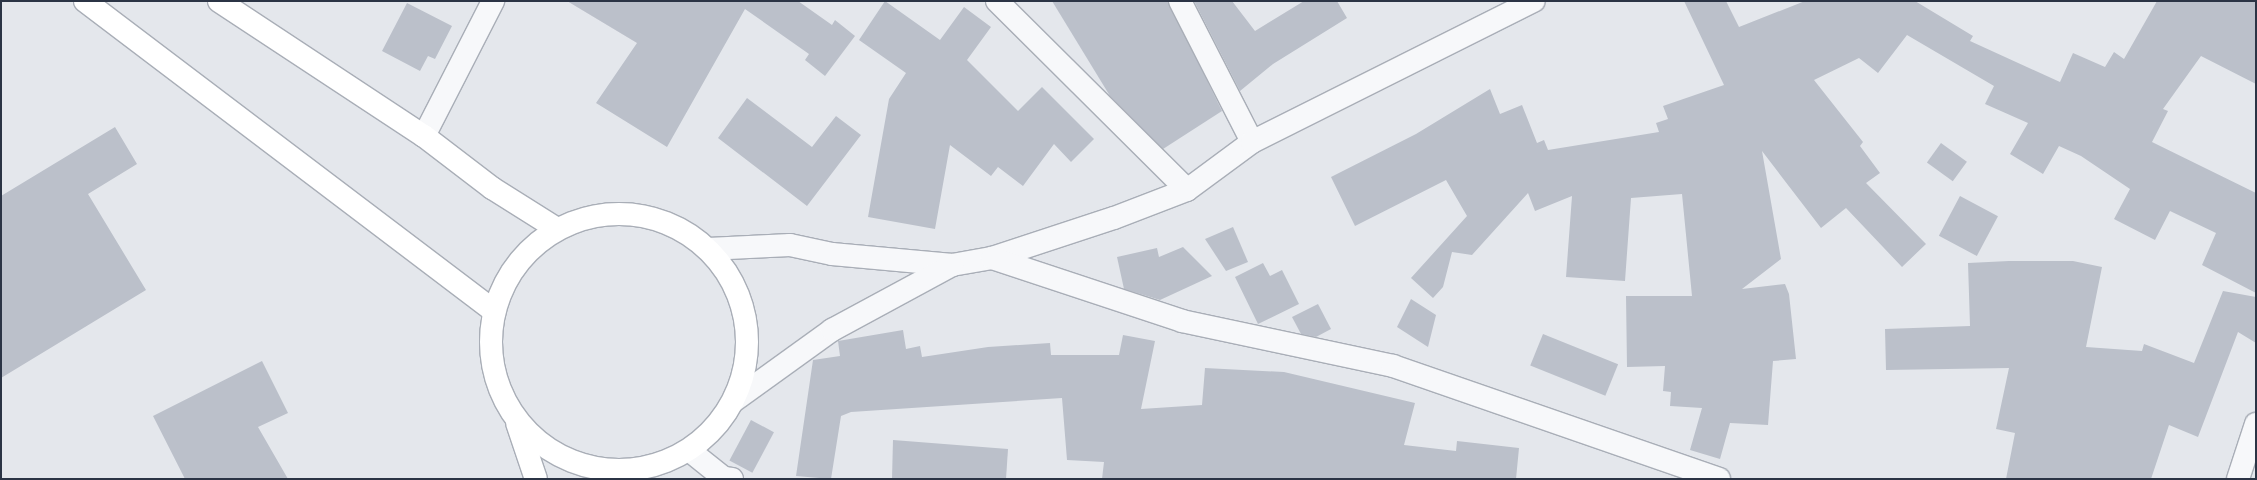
<!DOCTYPE html>
<html>
<head>
<meta charset="utf-8">
<style>
  body { margin:0 }
  #map { position:relative; width:2257px; height:480px; overflow:hidden; background:#e4e7ec; font-family:"Fira Sans Condensed",sans-serif }
  div>[style] { position:absolute }
  .building>* { inset:0; background:#bbc0ca; transform-origin:0 0 }
  .roads { filter:drop-shadow(1px 0 #a9aeb7) drop-shadow(-1px 0 #a9aeb7) drop-shadow(0 1px #a9aeb7) drop-shadow(0 -1px #a9aeb7) }
  .minor>* { height:22px; margin:-11px; padding:0 11px; transform-origin:11px; border-radius:11px; background:#f7f8fa }
  .primary>* { height:22px; margin:-11px; padding:0 11px; transform-origin:11px; border-radius:11px; background:#fff }
  .primary>.ring { margin:-11px; padding:0; box-sizing:content-box; background:none; border:22px solid #fff; border-radius:50% }
  span { translate:-50% -50%; white-space:nowrap; text-align:center; line-height:1.15; -webkit-text-stroke:3px #f4f6f9; paint-order:stroke }
  .frame { position:absolute; inset:0; border:2px solid #2b3445; pointer-events:none }
</style>
</head>
<body>
<div id="map">
  <div class="building">
    <i style="clip-path:polygon(567px 1px,798px 1px,832px 25px,835px 20px,855px 36px,825px 76px,805px 60px,809px 54px,745px 9px,667px 147px,596px 103px,637px 43px)"></i>
    <i style="clip-path:polygon(885px 1px,940px 40px,964px 7px,991px 27px,967px 60px,1018px 111px,1042px 87px,1094px 139px,1071px 162px,1054px 144px,1023px 186px,998px 167px,991px 176px,950px 145px,935px 229px,868px 217px,889px 99px,906px 73px,859px 40px)"></i>
    <i style="clip-path:polygon(1052px 1px,1168px 1px,1222px 111px,1163px 149px,1110px 96px)"></i>
    <i style="clip-path:polygon(1194px 1px,1232px 1px,1255px 31px,1304px 1px,1337px 1px,1347px 18px,1273px 64px,1240px 91px)"></i>
    <i style="clip-path:polygon(1684px 1px,1726px 1px,1739px 27px,1805px 1px,1915px 1px,1973px 36px,1970px 41px,2060px 82px,2073px 53px,2105px 67px,2114px 52px,2124px 59px,2157px 1px,2256px 1px,2256px 84px,2201px 56px,2163px 109px,2168px 111px,2152px 142px,2256px 193px,2256px 293px,2202px 265px,2216px 233px,2170px 211px,2155px 240px,2114px 219px,2130px 189px,2081px 156px,2059px 146px,2043px 174px,2010px 154px,2028px 123px,1985px 104px,1994px 86px,1907px 35px,1878px 73px,1859px 58px,1814px 80px,1863px 142px,1860px 146px,1880px 173px,1866px 183px,1926px 244px,1902px 267px,1846px 208px,1821px 228px,1762px 151px,1781px 259px,1742px 289px,1785px 284px,1789px 294px,1796px 359px,1773px 361px,1768px 425px,1730px 423px,1720px 459px,1690px 450px,1702px 408px,1670px 406px,1671px 392px,1663px 391px,1665px 366px,1627px 367px,1626px 296px,1692px 296px,1682px 194px,1631px 198px,1625px 281px,1566px 277px,1572px 196px,1535px 211px,1528px 193px,1472px 255px,1452px 252px,1443px 287px,1433px 298px,1411px 278px,1467px 216px,1446px 180px,1355px 226px,1331px 177px,1416px 134px,1490px 89px,1500px 114px,1522px 105px,1537px 143px,1544px 140px,1548px 150px,1659px 132px,1656px 123px,1668px 119px,1663px 106px,1724px 85px)"></i>
    <i style="clip-path:polygon(407px 3px,452px 26px,435px 59px,428px 56px,420px 71px,382px 51px)"></i>
    <i style="clip-path:polygon(747px 98px,812px 147px,836px 116px,861px 135px,807px 206px,718px 138px)"></i>
    <i style="clip-path:polygon(115px 127px,137px 164px,88px 194px,146px 290px,1px 378px,1px 196px)"></i>
    <i style="left:1941px;top:143px;width:32px;height:24px;rotate:36deg"></i>
    <i style="left:1960px;top:196px;width:43px;height:45px;rotate:28deg"></i>
    <i style="clip-path:polygon(1233px 227px,1248px 262px,1226px 271px,1205px 239px)"></i>
    <i style="clip-path:polygon(1183px 247px,1212px 276px,1160px 300px,1124px 289px,1117px 257px,1157px 248px,1159px 257px)"></i>
    <i style="clip-path:polygon(2009px 261px,2073px 261px,2102px 267px,2086px 347px,2142px 351px,2144px 344px,2194px 363px,2223px 291px,2256px 297px,2256px 343px,2238px 332px,2198px 437px,2169px 425px,2151px 479px,2006px 479px,2015px 433px,1996px 429px,2009px 368px,1886px 370px,1885px 329px,1970px 326px,1968px 263px)"></i>
    <i style="clip-path:polygon(1263px 263px,1270px 276px,1282px 270px,1299px 304px,1258px 324px,1235px 277px)"></i>
    <i style="clip-path:polygon(1411px 299px,1436px 315px,1428px 347px,1397px 327px)"></i>
    <i style="clip-path:polygon(1318px 304px,1331px 329px,1316px 337px,1301px 334px,1292px 317px)"></i>
    <i style="clip-path:polygon(903px 330px,906px 349px,920px 346px,922px 357px,988px 347px,1050px 343px,1051px 355px,1119px 355px,1123px 335px,1155px 341px,1141px 409px,1202px 405px,1205px 368px,1284px 372px,1415px 403px,1404px 445px,1456px 451px,1457px 441px,1519px 448px,1516px 479px,1102px 479px,1104px 462px,1067px 460px,1062px 398px,851px 412px,841px 416px,831px 479px,796px 476px,813px 360px,840px 356px,838px 341px)"></i>
    <i style="left:1543px;top:334px;width:81px;height:34px;rotate:22deg"></i>
    <i style="clip-path:polygon(262px 361px,288px 413px,258px 427px,288px 479px,185px 479px,153px 416px)"></i>
    <i style="left:751px;top:420px;width:26px;height:46px;rotate:28deg"></i>
    <i style="clip-path:polygon(893px 440px,1008px 449px,1006px 479px,892px 479px)"></i>
  </div>
  <div class="roads">
    <div class="minor">
      <i style="left:997px;top:1px;width:268px;rotate:44.8deg"></i>
      <i style="left:1180px;top:1px;width:158px;rotate:62.9deg"></i>
      <i style="left:424px;top:136px;width:152px;rotate:-62.9deg"></i>
      <i style="left:708px;top:249px;width:82px;rotate:-2.8deg"></i>
      <i style="left:790px;top:245px;width:43px;rotate:12.1deg"></i>
      <i style="left:832px;top:254px;width:121px;rotate:5.2deg"></i>
      <i style="left:952px;top:265px;width:41px;rotate:-9.9deg"></i>
      <i style="left:992px;top:258px;width:128px;rotate:-18.2deg"></i>
      <i style="left:1114px;top:218px;width:78px;rotate:-21deg"></i>
      <i style="left:1187px;top:190px;width:81px;rotate:-36.4deg"></i>
      <i style="left:1252px;top:142px;width:315px;rotate:-26.6deg"></i>
      <i style="left:992px;top:258px;width:200px;rotate:18.3deg"></i>
      <i style="left:1182px;top:321px;width:216px;rotate:12deg"></i>
      <i style="left:1393px;top:366px;width:345px;rotate:19.1deg"></i>
      <i style="left:735px;top:400px;width:120px;rotate:-35.8deg"></i>
      <i style="left:832px;top:330px;width:136px;rotate:-28.4deg"></i>
      <i style="left:690px;top:451px;width:43px;rotate:38.5deg"></i>
      <i style="left:724px;top:478px;width:8px;rotate:7deg"></i>
      <i style="left:2238px;top:479px;width:58px;rotate:-71.9deg"></i>
    </div>
    <div class="primary">
      <i style="left:85px;top:1px;width:513px;rotate:37.16deg"></i>
      <i style="left:219px;top:1px;width:245px;rotate:33.4deg"></i>
      <i style="left:424px;top:136px;width:86px;rotate:37.4deg"></i>
      <i style="left:492px;top:188px;width:77px;rotate:32.2deg"></i>
      <i class="ring" style="left:491px;top:214px;width:234px;height:234px"></i>
      <i style="left:517px;top:423px;width:59px;rotate:71.3deg"></i>
    </div>
  </div>
  <div class="frame"></div>
</div>
</body>
</html>
